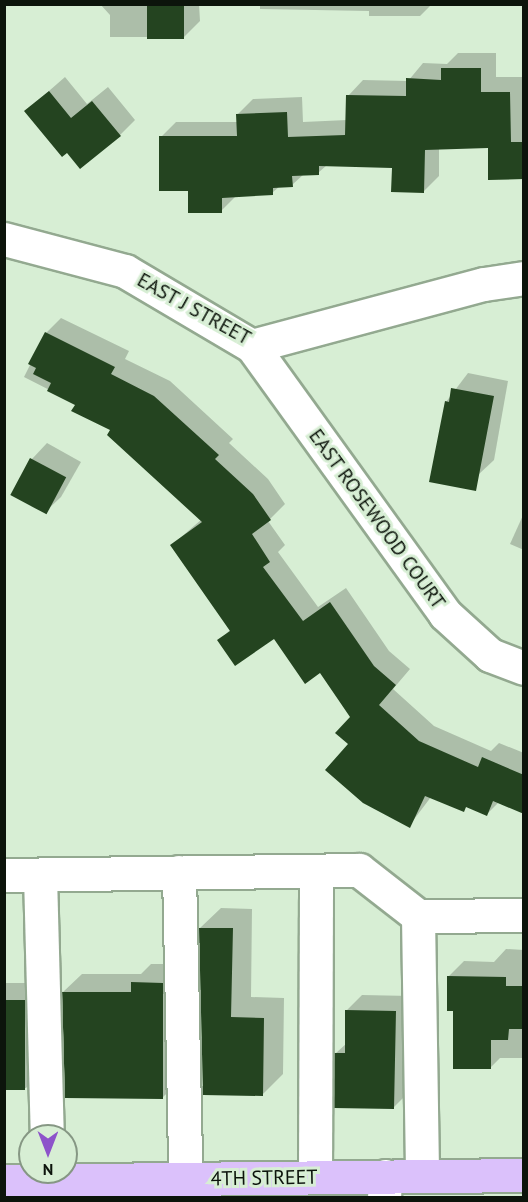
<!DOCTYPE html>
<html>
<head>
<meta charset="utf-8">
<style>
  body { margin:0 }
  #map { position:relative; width:528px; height:1202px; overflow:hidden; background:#d7eed4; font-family:"PT Sans",sans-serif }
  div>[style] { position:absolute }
  .shadow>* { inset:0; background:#0003 }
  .building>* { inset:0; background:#244420; transform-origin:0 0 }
  .roads { filter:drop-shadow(2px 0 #93a990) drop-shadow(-2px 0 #93a990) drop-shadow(0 2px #93a990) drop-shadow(0 -2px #93a990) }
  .minor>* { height:33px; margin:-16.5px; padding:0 16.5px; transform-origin:16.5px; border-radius:16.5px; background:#fff }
  .major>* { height:33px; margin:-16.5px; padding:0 16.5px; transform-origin:16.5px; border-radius:16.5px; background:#dbc1fb }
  span { translate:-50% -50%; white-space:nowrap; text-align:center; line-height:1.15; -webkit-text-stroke:6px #d7eed4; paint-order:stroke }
  .street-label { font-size:20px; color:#0c140b }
  .frame { position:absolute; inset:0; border:6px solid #0c140b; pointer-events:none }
  .north { position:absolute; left:18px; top:1124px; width:60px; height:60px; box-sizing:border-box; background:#d7eed4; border:2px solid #869784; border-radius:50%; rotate:180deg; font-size:16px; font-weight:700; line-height:24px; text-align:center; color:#0c140b }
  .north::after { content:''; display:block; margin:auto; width:21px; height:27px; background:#8d53ca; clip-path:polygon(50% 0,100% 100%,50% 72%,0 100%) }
</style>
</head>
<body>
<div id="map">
  <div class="shadow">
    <i style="clip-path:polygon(100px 4px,199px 4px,200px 21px,184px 37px,110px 37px,110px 15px)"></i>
    <i style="clip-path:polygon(260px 4px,432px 4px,420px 16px,369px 16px,369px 11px,260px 9px)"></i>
    <i style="clip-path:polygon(458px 53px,496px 53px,496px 77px,524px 77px,524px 178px,490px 147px,439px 148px,439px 176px,423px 192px,393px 166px,327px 165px,318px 173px,304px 174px,292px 185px,280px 186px,272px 193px,237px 195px,221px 211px,190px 189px,161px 137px,176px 122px,238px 122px,237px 115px,253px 99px,302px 97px,303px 122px,347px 120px,348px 96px,363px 80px,408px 81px,423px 63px,447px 64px)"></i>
    <i style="clip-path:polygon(65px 77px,87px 104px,108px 87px,135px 120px,120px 135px,67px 151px,26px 111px)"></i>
    <i style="clip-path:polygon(61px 318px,129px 351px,125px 359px,170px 381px,233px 439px,229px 443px,268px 479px,285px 504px,268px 521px,285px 545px,278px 552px,318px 607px,346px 588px,389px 651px,410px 669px,393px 689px,434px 726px,491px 751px,499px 743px,524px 753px,524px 812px,499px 802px,487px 814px,467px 806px,463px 810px,431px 797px,409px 826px,350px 744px,351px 717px,320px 671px,274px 637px,219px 641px,231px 629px,172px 545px,202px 519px,112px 429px,77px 404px,24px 377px,46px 333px)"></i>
    <i style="clip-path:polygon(468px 373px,508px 381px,494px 460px,478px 475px,446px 402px)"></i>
    <i style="clip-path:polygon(47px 443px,81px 462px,61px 497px,45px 512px,12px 494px,32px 459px)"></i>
    <i style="clip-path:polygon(524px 513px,524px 550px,510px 544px)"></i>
    <i style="clip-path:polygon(221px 908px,252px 909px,251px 997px,284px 998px,283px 1074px,263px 1094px,204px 1094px,200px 928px)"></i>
    <i style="clip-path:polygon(506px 949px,524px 950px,524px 1058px,500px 1058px,490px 1068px,454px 1009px,449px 976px,464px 961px,494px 962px)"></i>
    <i style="clip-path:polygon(151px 964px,181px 964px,182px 1079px,163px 1097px,63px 992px,82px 974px,141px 974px)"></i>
    <i style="clip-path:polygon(4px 983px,42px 983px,44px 1070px,26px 1088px,4px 1088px)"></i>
    <i style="clip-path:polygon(362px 995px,411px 996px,409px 1092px,393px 1108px,336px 1053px,347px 1043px,347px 1010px)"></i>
  </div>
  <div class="building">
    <i style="left:147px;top:4px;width:37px;height:35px"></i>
    <i style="clip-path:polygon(441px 68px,481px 68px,481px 92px,510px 92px,511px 142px,524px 142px,524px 179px,488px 180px,488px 148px,425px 150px,424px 193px,391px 192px,392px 168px,319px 166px,319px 175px,292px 176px,293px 187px,273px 188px,273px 195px,222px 198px,222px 213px,188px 213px,188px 191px,159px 191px,159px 136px,237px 136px,236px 114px,287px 112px,288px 137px,345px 135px,346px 95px,406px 96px,406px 78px,441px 80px)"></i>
    <i style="clip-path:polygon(49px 91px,71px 118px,92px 101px,121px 136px,80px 169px,67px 153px,62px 157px,24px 111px)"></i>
    <i style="clip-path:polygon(45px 332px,115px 367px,111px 374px,154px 396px,219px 455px,215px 459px,253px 494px,271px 520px,252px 534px,270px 562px,263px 567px,303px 621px,330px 602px,374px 666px,396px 685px,379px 705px,419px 741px,478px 767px,482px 757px,524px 775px,524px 814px,493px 801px,487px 816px,466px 807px,464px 812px,425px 796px,410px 828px,363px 803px,325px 770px,348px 744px,335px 733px,350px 717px,320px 673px,305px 684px,274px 639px,235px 666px,217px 640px,230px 631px,170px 545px,202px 522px,107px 435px,110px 430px,71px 411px,75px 405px,47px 391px,51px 383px,33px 374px,36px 368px,28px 364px)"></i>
    <i style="clip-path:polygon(451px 388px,494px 396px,476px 491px,429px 482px,445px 401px,449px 402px)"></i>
    <i style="left:30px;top:458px;width:41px;height:42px;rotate:28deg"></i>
    <i style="clip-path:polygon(199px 928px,233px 928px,231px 1017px,264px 1018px,263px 1096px,203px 1095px)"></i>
    <i style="clip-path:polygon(447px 976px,506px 977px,506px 986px,524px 986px,524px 1029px,509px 1029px,508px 1040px,491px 1040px,491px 1069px,453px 1069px,453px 1011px,447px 1011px)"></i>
    <i style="clip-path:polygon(131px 982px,163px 983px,163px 1099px,65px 1098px,62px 992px,131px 992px)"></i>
    <i style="left:4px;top:1000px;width:21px;height:90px"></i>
    <i style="clip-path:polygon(345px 1010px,396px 1011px,394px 1109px,334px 1108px,334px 1053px,345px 1053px)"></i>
  </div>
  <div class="roads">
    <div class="minor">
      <i style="left:4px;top:239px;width:125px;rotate:14.8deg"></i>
      <i style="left:125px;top:271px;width:147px;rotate:30.6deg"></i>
      <i style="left:252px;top:346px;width:240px;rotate:-15deg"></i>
      <i style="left:484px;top:284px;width:40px;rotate:-8.5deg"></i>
      <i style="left:252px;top:346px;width:330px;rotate:54.2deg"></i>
      <i style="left:445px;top:614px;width:61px;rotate:42.3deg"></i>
      <i style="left:490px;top:655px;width:36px;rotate:21deg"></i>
      <i style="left:179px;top:872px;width:326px;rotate:88.8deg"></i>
      <i style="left:4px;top:875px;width:355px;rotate:-0.8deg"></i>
      <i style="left:359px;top:870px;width:75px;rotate:37.9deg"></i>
      <i style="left:418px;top:916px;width:260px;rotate:89.1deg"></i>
      <i style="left:40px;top:875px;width:261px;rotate:88.5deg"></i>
      <i style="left:418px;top:916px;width:106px;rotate:-0.5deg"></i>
      <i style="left:315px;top:1177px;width:306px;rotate:-89.8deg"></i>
      <i style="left:384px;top:1198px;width:22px;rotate:-87deg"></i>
    </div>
    <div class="major">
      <i style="left:4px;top:1181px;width:520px;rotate:-0.66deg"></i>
    </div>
  </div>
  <div class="street-label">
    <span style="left:194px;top:309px;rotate:29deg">EAST J STREET</span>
    <span style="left:377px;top:519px;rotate:54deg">EAST ROSEWOOD COURT</span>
    <span style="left:264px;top:1178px;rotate:-1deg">4TH STREET</span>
  </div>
  <div class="frame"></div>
  <div class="north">N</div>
</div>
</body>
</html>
